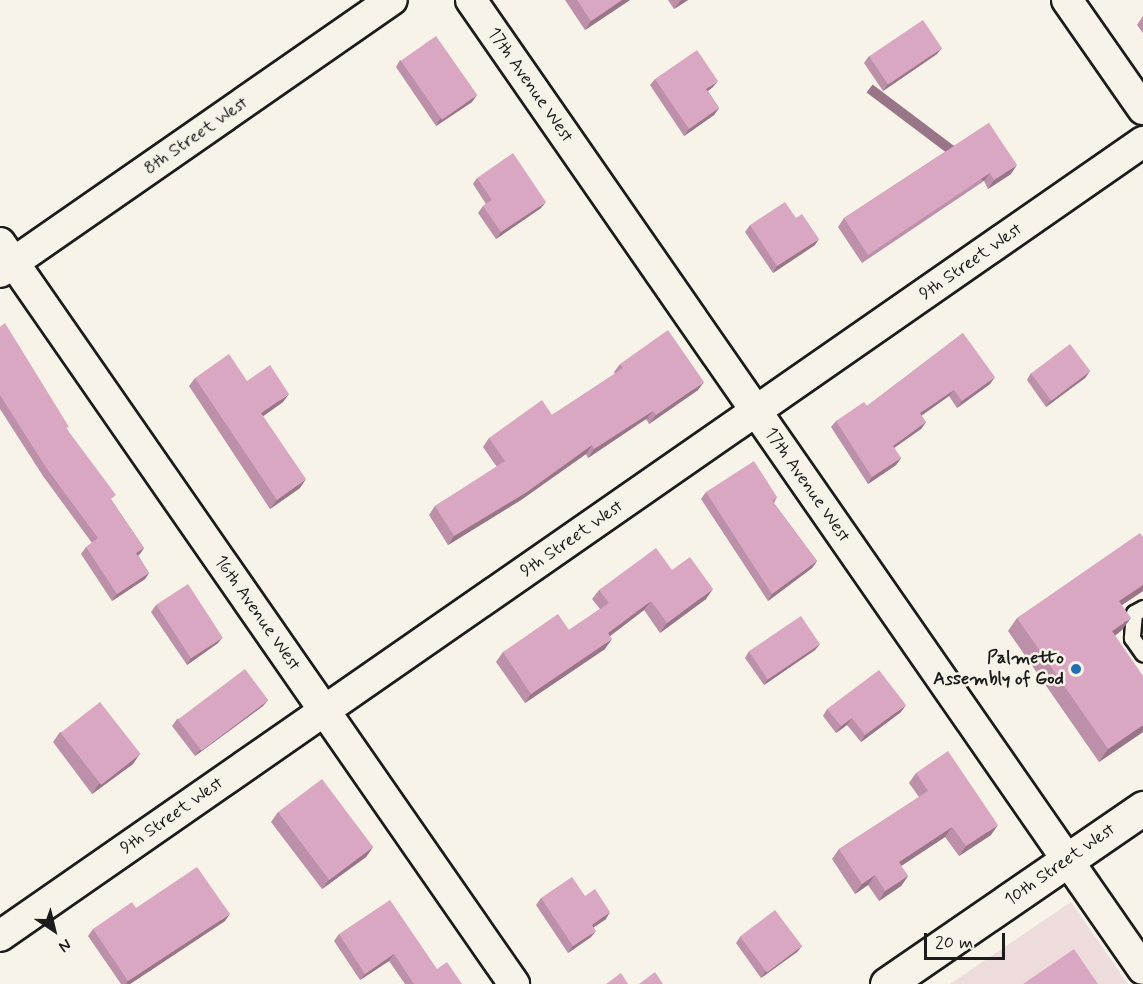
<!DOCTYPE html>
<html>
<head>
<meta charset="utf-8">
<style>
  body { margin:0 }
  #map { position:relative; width:1143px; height:984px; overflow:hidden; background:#f7f3e8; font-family:Mynerve,sans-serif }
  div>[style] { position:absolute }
  .built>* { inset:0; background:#eedcdd }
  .roads { filter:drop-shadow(2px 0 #1c1c1c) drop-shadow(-2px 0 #1c1c1c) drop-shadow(0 2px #1c1c1c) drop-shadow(0 -2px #1c1c1c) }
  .service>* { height:15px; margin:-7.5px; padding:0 7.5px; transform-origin:7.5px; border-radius:7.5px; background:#f7f3e8 }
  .minor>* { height:30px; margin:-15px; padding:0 15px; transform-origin:15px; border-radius:15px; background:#f7f3e8 }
  .tertiary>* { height:33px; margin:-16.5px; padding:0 16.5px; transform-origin:16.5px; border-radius:16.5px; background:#f7f3e8 }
  .wall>* { inset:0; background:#bb90a8 }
  .shaded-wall>* { inset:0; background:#997588; transform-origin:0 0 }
  .building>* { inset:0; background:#daa7c3; transform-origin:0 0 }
  .dots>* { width:16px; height:16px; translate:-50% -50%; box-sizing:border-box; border:3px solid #f7f3e8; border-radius:50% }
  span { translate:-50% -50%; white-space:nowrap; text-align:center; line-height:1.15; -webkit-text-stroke:5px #f7f3e8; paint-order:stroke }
  .street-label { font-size:18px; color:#1c1c1c }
  .poi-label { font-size:18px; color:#1c1c1c; font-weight:700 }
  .right { translate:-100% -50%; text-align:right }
  .north { position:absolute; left:24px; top:900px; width:60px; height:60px; -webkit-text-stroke:4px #f7f3e8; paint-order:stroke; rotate:145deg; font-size:16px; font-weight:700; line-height:24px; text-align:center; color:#1c1c1c }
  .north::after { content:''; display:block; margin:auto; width:21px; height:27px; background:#1c1c1c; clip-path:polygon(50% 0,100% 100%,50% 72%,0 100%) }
  .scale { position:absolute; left:924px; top:933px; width:81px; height:27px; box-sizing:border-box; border:3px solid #1c1c1c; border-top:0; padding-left:8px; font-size:18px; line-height:21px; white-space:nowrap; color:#1c1c1c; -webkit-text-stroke:4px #f7f3e8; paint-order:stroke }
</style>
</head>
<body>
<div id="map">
  <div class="built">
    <i style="clip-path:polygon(1071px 902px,1128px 984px,950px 984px)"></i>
  </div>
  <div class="roads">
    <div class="service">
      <i style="left:1143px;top:608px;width:10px;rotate:151deg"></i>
      <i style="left:1134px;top:613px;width:25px;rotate:95deg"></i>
      <i style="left:1132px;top:638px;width:19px;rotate:55deg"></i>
    </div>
    <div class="minor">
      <i style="left:471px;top:0;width:1179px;rotate:55.26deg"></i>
      <i style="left:1067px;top:0;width:133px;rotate:55.1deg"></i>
      <i style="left:0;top:243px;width:902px;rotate:55.25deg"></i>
      <i style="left:0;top:272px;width:477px;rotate:-34.8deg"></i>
      <i style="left:0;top:936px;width:1392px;rotate:-34.79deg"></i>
    </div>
    <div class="tertiary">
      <i style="left:887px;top:984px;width:311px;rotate:-34.5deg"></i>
    </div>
  </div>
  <div class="wall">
    <i style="clip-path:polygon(565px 0,630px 0,585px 30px)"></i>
    <i style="clip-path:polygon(668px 0,688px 0,674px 9px)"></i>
    <i style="clip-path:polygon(1143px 16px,1143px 33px,1137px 25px)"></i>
    <i style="clip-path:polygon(937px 54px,883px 91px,864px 63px,869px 56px)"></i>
    <i style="clip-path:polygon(400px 60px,472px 102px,436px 126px,396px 67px)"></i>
    <i style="clip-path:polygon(655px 79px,713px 87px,708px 91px,719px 108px,714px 115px,684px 136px,650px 85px)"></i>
    <i style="clip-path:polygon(989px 123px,1011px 174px,988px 189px,984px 181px,862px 263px,838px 227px,844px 218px)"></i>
    <i style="clip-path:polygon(477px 178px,541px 208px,496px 239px,478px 213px,483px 206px,486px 204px,473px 184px)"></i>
    <i style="clip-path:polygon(750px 225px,815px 245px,773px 273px,745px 232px)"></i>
    <i style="clip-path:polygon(0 327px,67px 429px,112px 501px,144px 548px,138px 555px,149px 573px,145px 579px,112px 601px,81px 554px,86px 547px,92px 543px,43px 476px,0 409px)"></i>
    <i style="clip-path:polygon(963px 333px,990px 384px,957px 408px,949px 396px,921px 416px,926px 422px,921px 429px,894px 448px,901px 458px,896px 465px,868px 484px,831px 427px,836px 421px,867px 406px)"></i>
    <i style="clip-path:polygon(620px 364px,698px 390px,649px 424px,646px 419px,588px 458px,586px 454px,521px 500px,448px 545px,429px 515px,435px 506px,497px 467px,483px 447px,489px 438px,552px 415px,615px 374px,614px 372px)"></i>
    <i style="clip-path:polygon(1090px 371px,1085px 378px,1046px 407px,1027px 380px,1031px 373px)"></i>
    <i style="clip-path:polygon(195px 378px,247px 381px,283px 402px,263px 416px,300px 488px,270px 509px,189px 386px)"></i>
    <i style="clip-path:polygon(706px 492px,777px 497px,774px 503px,817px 561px,812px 568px,768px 601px,701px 499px)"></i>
    <i style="clip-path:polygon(1143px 537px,1143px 591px,1122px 605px,1122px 630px,1115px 636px,1143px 732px,1099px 762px,1008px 631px,1017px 618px)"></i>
    <i style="clip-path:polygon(672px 570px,706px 599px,660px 633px,644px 610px,610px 636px,605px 649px,525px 703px,496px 662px,503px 652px,569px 630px,600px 609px,592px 599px,599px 590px)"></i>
    <i style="clip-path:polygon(156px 605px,218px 643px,187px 665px,151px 612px)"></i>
    <i style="clip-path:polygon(820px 644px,815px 650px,764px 685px,745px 658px,749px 651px)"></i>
    <i style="clip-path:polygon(268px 700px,263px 706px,195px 756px,172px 726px,177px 719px)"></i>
    <i style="clip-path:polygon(827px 709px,901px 712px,861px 742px,847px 725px,836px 733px,823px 716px)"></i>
    <i style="clip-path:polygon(60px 732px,133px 764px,92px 794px,53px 742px)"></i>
    <i style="clip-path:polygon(916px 773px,991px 835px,959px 856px,945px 837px,901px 866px,908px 876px,901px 886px,879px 901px,868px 885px,855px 894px,832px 859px,839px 849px,919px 797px,909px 783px)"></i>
    <i style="clip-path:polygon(278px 812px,373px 847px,366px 857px,322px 889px,271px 822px)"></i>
    <i style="clip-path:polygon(585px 896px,606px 919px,594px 927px,591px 937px,568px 953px,536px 905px,541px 898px)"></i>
    <i style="clip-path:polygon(136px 908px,225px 921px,130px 984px,121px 984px,88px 936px,93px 929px)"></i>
    <i style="clip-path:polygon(339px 934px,437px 969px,462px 984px,405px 984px,389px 961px,360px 980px,334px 941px)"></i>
    <i style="clip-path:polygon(740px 937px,802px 946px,797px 952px,761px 978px,736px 943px)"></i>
  </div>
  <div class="shaded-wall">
    <i style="clip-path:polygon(622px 0,630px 0,585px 30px,591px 21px)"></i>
    <i style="clip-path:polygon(681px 0,688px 0,674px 9px)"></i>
    <i style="clip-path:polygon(942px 48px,937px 54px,883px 91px,888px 84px)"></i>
    <i style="clip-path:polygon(718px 81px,713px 87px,701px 96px,706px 89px)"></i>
    <i style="clip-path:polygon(477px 95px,472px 102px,436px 126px,440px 119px)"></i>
    <i style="clip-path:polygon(719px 108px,714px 115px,684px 136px,689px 129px)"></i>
    <i style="clip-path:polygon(1017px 165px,1011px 174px,988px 189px,994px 180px)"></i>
    <i style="left:990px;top:173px;width:10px;height:147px;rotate:127deg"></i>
    <i style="clip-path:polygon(546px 202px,541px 208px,496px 239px,501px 232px)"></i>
    <i style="clip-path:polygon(819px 239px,815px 245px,773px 273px,777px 266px)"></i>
    <i style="clip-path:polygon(1090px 371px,1085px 378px,1046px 407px,1051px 400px)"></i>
    <i style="clip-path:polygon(995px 377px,990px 384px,957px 408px,962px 401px)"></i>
    <i style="clip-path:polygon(704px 382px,698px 390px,649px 424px,656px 415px)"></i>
    <i style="clip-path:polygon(954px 390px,949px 396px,915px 420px,920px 413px)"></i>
    <i style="clip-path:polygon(289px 394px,283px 402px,255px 422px,261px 413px)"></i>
    <i style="clip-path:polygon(653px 411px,646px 419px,588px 458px,594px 449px)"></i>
    <i style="clip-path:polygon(926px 422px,921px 429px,888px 452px,893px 446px)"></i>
    <i style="clip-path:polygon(592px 445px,586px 454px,521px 500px,448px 545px,454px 536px)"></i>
    <i style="clip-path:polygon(901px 458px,896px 465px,868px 484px,872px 477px)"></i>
    <i style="clip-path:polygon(306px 479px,300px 488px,270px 509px,277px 500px)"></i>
    <i style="clip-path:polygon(144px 548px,140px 554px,131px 560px,136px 553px)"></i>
    <i style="clip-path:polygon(817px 561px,812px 568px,768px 601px,772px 594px)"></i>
    <i style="clip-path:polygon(149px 573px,145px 579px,112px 601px,117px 594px)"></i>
    <i style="clip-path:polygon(1143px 585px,1143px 591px,1110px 613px,1119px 601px)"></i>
    <i style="clip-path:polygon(713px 589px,706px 599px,660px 633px,667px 623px)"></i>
    <i style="clip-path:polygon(651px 601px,644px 610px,601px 643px,608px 633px)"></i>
    <i style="clip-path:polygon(1131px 618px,1122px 630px,1103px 644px,1112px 631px)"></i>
    <i style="clip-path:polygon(223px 637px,218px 643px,187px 665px,191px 658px)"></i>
    <i style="clip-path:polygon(612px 639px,605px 649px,525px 703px,531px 694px)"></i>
    <i style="clip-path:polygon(820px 644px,815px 650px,764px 685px,768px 679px)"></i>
    <i style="clip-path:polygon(268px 700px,263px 706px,195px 756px,200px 750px)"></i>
    <i style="clip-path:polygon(906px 705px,901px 712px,861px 742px,865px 735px)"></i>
    <i style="clip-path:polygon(852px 718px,847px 725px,836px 733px,841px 726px)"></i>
    <i style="clip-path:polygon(1143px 725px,1143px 732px,1099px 762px,1108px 749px)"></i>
    <i style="clip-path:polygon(140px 754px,133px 764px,92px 794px,99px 784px)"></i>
    <i style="clip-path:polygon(998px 825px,991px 835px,959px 856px,966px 846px)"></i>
    <i style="clip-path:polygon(952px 827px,945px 837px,892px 872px,899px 862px)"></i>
    <i style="clip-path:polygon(373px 847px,366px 857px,322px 889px,329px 880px)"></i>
    <i style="clip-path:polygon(875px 875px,868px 885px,855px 894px,862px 884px)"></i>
    <i style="clip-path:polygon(908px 876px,901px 886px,879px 901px,885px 891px)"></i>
    <i style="clip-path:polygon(610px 912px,606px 919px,587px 932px,592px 925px)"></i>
    <i style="clip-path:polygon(230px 914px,225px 921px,130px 984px,126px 984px,128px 981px)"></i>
    <i style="clip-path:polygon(596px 931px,591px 937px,568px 953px,573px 946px)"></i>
    <i style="clip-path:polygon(802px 946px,797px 952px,761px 978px,766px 971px)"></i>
    <i style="clip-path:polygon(394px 954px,389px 961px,360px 980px,365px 974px)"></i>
  </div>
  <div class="building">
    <i style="clip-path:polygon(577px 0,622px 0,591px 21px)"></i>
    <i style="left:923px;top:20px;width:34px;height:65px;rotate:56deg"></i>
    <i style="left:436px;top:36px;width:72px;height:43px;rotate:55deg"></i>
    <i style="clip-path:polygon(697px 50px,718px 81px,706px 89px,719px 108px,689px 129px,655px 79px)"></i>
    <i style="clip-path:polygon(989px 123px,1017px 165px,994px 180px,990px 173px,868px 255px,844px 218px)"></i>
    <i style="clip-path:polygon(513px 153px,546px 202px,501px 232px,483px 206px,492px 200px,477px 178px)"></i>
    <i style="clip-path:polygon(785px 202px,796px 218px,802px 214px,819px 239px,777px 266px,750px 225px)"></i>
    <i style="clip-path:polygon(5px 323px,69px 427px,66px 428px,116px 495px,111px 499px,144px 548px,136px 553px,149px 573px,117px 594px,86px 547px,98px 538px,47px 469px,0 395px,0 327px)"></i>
    <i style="clip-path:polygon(668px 330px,704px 382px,656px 415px,653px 411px,594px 449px,592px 445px,527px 492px,454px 536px,435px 506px,505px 461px,489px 438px,542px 400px,552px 415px,623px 368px,620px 364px)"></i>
    <i style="clip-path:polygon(963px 333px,995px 377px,962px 401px,954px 390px,920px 413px,926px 422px,893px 446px,901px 458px,872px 477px,836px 421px,864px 402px,867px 406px)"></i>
    <i style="left:1070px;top:344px;width:34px;height:49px;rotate:53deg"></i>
    <i style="clip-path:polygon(229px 354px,247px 381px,270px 365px,289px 394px,261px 413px,306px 479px,277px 500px,195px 378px)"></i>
    <i style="clip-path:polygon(754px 461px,777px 497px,772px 501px,817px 561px,772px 594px,706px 492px)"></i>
    <i style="clip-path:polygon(1140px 533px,1143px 537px,1143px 585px,1119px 601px,1131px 618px,1112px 631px,1143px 676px,1143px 725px,1108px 749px,1017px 618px)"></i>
    <i style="clip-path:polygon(656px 548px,672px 570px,690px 557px,713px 589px,667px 623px,651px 601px,608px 633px,612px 639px,531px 694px,503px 652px,558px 614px,569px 630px,609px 603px,599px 590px)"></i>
    <i style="left:188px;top:584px;width:64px;height:38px;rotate:57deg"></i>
    <i style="left:801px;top:616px;width:34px;height:63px;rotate:56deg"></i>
    <i style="left:245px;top:669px;width:39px;height:84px;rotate:53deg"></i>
    <i style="clip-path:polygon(879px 670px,906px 705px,865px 735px,852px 718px,841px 726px,827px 709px)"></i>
    <i style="left:100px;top:702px;width:66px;height:50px;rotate:52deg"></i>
    <i style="clip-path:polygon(948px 751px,998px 825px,966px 846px,952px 827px,899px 862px,908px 876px,885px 891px,875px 875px,862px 884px,839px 849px,928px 791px,916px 773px)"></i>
    <i style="left:322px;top:779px;width:85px;height:55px;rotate:53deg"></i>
    <i style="clip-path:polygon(197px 867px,230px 914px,128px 981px,93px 929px,132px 902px,136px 908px)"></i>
    <i style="clip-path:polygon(572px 877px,585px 896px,595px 889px,610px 912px,592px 925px,596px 931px,573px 946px,541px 898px)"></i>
    <i style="clip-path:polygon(390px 900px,437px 969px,447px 962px,462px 984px,414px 984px,394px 954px,365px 974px,339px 934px)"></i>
    <i style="left:775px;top:910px;width:45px;height:44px;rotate:53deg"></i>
    <i style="clip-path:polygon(1074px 949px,1098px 984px,1023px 984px)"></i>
    <i style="clip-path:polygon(655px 972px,663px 984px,639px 984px)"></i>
    <i style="clip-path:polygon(621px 973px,628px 984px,606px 984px)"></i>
  </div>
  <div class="dots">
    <i style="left:1076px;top:669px;background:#1f6fb2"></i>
  </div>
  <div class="street-label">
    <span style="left:530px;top:85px;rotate:55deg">17th Avenue West</span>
    <span style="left:196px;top:136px;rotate:-35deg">8th Street West</span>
    <span style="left:971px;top:262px;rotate:-35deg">9th Street West</span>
    <span style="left:807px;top:485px;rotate:55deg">17th Avenue West</span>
    <span style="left:572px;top:539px;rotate:-35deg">9th Street West</span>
    <span style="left:257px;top:613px;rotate:55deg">16th Avenue West</span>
    <span style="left:172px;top:816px;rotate:-35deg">9th Street West</span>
    <span style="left:1060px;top:865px;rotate:-35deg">10th Street West</span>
  </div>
  <div class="poi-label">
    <span class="right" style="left:1064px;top:669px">Palmetto<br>Assembly of God</span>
  </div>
  <div class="north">N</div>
  <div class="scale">20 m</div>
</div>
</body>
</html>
